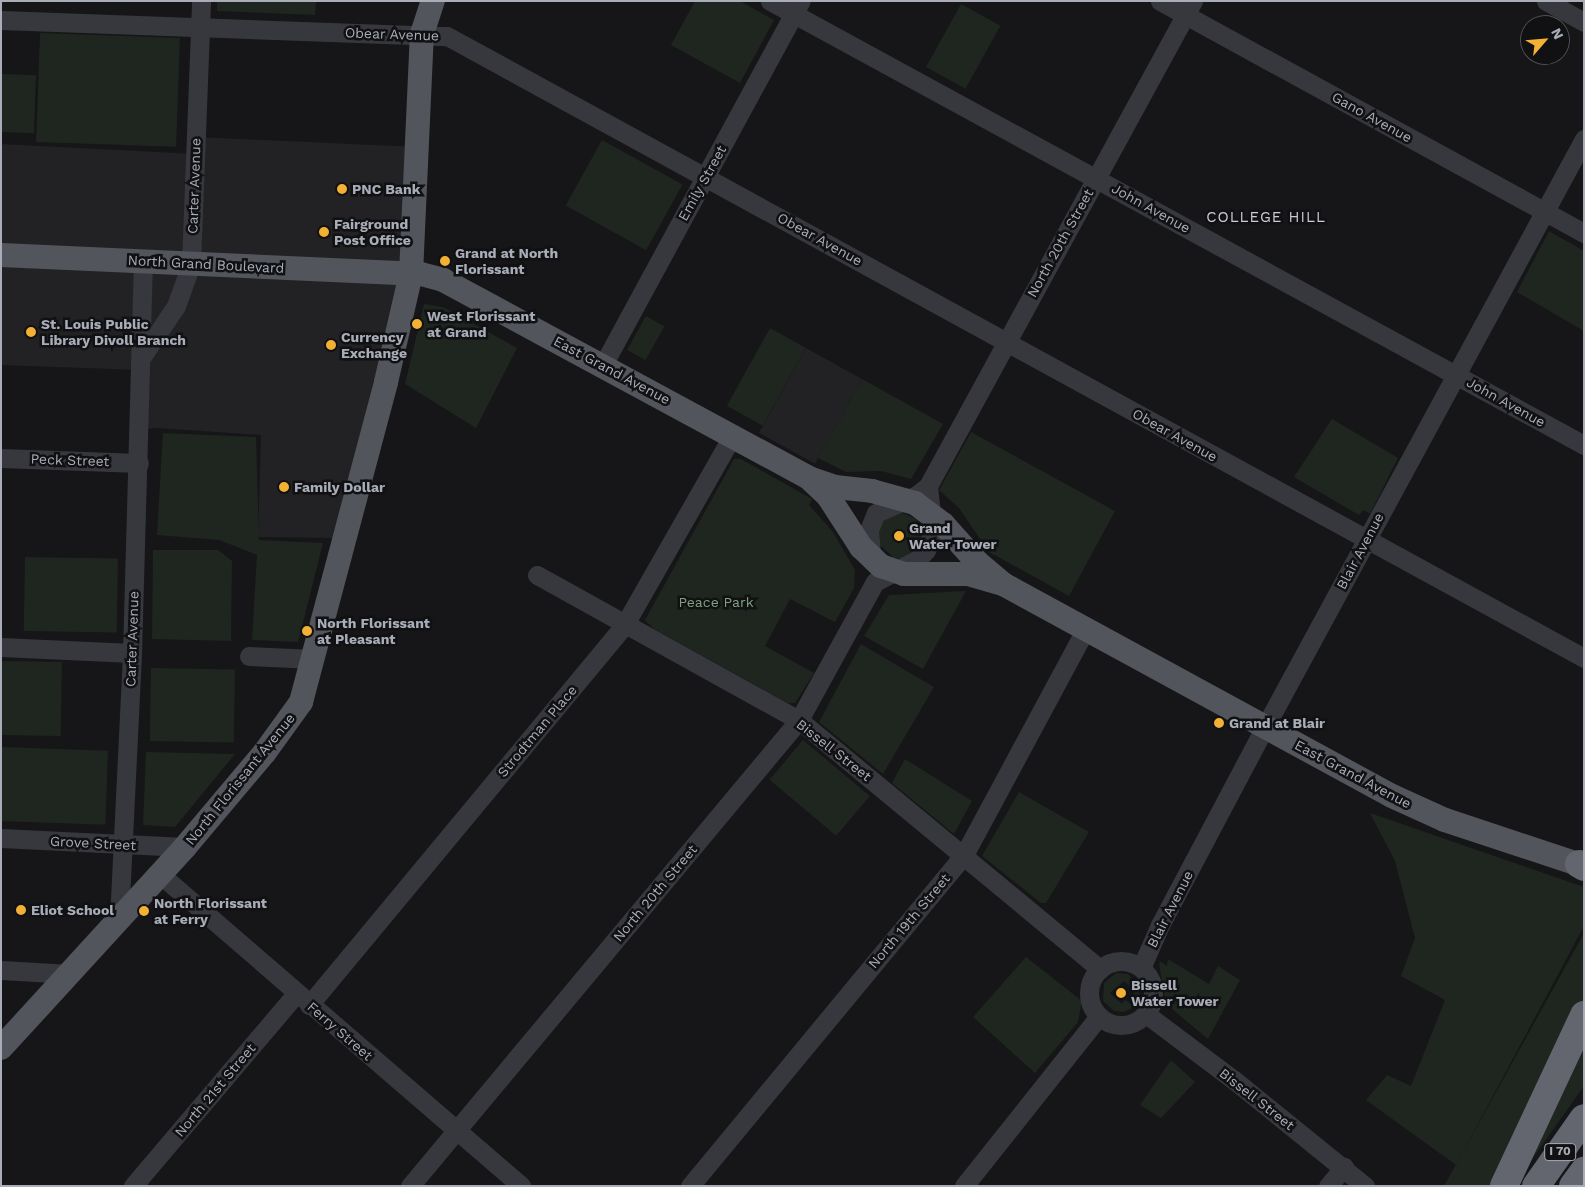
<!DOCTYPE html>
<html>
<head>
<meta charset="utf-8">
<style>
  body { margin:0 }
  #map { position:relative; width:1585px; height:1187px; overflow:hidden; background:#161618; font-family:"Work Sans",sans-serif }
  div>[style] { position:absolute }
  .built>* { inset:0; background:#222225; transform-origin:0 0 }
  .green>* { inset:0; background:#1e261f; transform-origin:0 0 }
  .minor>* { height:19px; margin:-9.5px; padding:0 9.5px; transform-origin:9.5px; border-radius:9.5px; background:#37383d }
  .minor>.ring { margin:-9.5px; padding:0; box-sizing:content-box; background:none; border:19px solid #37383d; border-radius:50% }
  .major>* { height:24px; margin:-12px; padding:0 12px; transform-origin:12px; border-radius:12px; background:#53555c }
  .highway>* { height:28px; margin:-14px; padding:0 14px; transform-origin:14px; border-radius:14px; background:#63666e }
  .dots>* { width:14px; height:14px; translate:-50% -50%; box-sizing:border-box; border:2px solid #111113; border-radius:50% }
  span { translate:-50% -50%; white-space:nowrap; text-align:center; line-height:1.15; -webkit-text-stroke:5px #111113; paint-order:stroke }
  .shield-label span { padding:1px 4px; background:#111113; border:1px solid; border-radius:4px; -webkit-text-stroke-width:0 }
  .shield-label { font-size:12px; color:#a8adb8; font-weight:700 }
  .street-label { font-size:14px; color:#a8adb8 }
  .poi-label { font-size:14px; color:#a8adb8; font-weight:700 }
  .left { translate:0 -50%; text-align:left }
  .park-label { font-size:14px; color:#7fa381 }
  .neighbourhood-label { font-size:15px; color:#c9ccd4; letter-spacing:1px }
  .frame { position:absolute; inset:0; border:2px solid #a8adb8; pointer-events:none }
  .north { position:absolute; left:1520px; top:15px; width:50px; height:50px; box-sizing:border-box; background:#111113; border:1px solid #4d4f55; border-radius:50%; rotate:63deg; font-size:14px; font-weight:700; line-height:20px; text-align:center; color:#a8adb8 }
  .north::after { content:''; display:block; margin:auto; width:18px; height:22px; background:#f2b134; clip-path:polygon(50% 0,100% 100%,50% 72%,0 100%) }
</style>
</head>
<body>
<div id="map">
  <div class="built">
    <i style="clip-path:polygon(196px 137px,417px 147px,394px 305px,333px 538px,258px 537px,261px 435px,157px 428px,138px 430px,140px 370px,1px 365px,1px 144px,195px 154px)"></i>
    <i style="left:806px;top:348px;width:64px;height:97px;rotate:29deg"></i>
  </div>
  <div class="green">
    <i style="clip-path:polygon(217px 1px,316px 1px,315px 15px,217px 11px)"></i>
    <i style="clip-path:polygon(695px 1px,740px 1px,774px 20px,740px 83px,671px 45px)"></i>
    <i style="left:961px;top:4px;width:45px;height:72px;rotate:29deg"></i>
    <i style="left:40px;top:33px;width:140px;height:109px;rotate:2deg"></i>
    <i style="left:1px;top:74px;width:35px;height:58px;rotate:2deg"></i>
    <i style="left:602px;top:140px;width:92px;height:75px;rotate:29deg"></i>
    <i style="clip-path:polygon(1549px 231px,1584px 251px,1584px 331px,1517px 292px)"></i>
    <i style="clip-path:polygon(424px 304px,443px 307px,517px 348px,476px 428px,405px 384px)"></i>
    <i style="left:646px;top:316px;width:21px;height:39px;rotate:29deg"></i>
    <i style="left:770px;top:328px;width:41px;height:89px;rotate:29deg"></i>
    <i style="clip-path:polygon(862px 379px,943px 424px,911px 479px,881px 471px,846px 472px,818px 458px)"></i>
    <i style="clip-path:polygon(1332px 419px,1398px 458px,1370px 514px,1364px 510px,1359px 515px,1294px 477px)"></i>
    <i style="clip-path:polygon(971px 432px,1115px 511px,1069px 596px,989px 552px,959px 508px,939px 490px)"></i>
    <i style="clip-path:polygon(163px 433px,256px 437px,259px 540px,323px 543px,298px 642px,252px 640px,257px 555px,219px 540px,157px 535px)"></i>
    <i style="clip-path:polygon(734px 459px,741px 459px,812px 499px,809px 505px,833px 532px,855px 570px,854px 588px,835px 622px,790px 599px,765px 646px,814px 673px,795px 703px,788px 703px,654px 629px,645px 620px)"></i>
    <i style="clip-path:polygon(evenodd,903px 513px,916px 519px,923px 533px,920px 547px,902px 559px,894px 558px,878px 543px,879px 528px,888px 516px,903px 513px,900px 529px,906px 537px,899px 544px,891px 535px,900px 529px)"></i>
    <i style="clip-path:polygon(153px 550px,218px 550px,232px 561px,231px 641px,152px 639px)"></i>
    <i style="left:25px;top:557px;width:93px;height:74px;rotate:1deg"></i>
    <i style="clip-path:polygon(966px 591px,923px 669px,864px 636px,889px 595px)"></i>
    <i style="clip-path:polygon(861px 644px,934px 687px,883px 774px,819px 722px)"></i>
    <i style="left:1px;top:661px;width:61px;height:74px;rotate:1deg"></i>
    <i style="left:151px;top:668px;width:84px;height:73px;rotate:1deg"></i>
    <i style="left:803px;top:740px;width:87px;height:52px;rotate:40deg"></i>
    <i style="left:1px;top:747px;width:107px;height:74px;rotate:2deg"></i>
    <i style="clip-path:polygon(146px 752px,235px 754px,175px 827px,143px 825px)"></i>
    <i style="clip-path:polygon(905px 759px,972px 801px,954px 834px,892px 783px)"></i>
    <i style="clip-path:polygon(1019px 792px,1089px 832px,1046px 903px,1041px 903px,982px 856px)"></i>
    <i style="clip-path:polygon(1370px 813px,1584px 887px,1584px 926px,1456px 1165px,1366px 1100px,1387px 1075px,1411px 1086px,1445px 1000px,1401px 976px,1415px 938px,1395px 861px)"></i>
    <i style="clip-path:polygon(1584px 933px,1584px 999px,1500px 1178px,1496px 1186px,1444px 1186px)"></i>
    <i style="clip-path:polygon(1026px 957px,1082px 1001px,1078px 1022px,1035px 1073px,973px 1017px)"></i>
    <i style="clip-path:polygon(1168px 959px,1209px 984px,1218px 966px,1240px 980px,1208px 1039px,1166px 1004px,1159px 964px,1160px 961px,1167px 966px)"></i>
    <i style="clip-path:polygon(1116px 973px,1128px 974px,1140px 987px,1139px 1002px,1132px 997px,1135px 991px,1124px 981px,1110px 993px,1122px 1004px,1125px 1000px,1135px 1007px,1123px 1012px,1114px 1011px,1103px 1001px,1104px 983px)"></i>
    <i style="clip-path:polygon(1584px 1034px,1584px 1086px,1513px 1186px)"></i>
    <i style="clip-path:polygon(1171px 1060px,1195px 1082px,1161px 1118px,1140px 1105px)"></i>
  </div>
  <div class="minor">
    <i style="left:770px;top:1px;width:927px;rotate:28.61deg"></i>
    <i style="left:1160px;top:1px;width:483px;rotate:28.7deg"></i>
    <i style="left:1546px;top:1px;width:43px;rotate:28.9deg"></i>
    <i style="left:1px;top:20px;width:446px;rotate:2.1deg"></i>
    <i style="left:447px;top:36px;width:1296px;rotate:28.68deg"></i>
    <i style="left:141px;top:358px;width:63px;rotate:-56.1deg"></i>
    <i style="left:176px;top:306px;width:45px;rotate:-70.3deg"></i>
    <i style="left:191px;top:264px;width:263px;rotate:-87.8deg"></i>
    <i style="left:603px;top:365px;width:414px;rotate:-61.5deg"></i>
    <i style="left:1px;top:458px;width:138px;rotate:2.1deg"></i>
    <i style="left:872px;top:561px;width:31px;rotate:-96deg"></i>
    <i style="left:869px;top:530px;width:18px;rotate:-68deg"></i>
    <i style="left:876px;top:513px;width:45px;rotate:-23.7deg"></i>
    <i style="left:917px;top:495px;width:14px;rotate:-39deg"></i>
    <i style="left:928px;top:486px;width:553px;rotate:-61.35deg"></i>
    <i style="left:537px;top:575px;width:299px;rotate:29deg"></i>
    <i style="left:799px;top:720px;width:391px;rotate:39.6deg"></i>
    <i style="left:1px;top:647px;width:131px;rotate:2.6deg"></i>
    <i style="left:249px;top:656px;width:65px;rotate:2.6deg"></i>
    <i style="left:1px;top:838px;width:184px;rotate:2.8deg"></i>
    <i style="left:161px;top:875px;width:476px;rotate:40.8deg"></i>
    <i style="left:119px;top:920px;width:267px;rotate:-87.2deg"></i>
    <i style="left:132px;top:653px;width:392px;rotate:-88.4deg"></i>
    <i class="ring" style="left:1089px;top:961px;width:45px;height:45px"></i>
    <i style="left:1142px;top:966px;width:45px;rotate:-66.3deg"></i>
    <i style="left:1160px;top:925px;width:224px;rotate:-62.1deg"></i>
    <i style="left:1265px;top:727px;width:669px;rotate:-61.52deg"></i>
    <i style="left:1px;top:970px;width:70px;rotate:3.3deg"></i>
    <i style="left:309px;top:1005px;width:495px;rotate:-50.3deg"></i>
    <i style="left:625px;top:624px;width:218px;rotate:-60.3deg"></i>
    <i style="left:1146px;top:1014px;width:110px;rotate:36.9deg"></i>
    <i style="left:1234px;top:1080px;width:169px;rotate:39deg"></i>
    <i style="left:133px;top:1186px;width:252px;rotate:-49.7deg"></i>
    <i style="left:410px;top:1186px;width:607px;rotate:-50.15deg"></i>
    <i style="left:799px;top:720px;width:158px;rotate:-61.2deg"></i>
    <i style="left:875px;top:582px;width:49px;rotate:-28.1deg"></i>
    <i style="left:918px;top:559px;width:12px;rotate:-48deg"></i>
    <i style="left:926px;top:550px;width:19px;rotate:-69deg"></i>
    <i style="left:933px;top:532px;width:46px;rotate:-96.2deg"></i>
    <i style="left:690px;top:1186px;width:430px;rotate:-50.4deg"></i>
    <i style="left:964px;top:855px;width:258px;rotate:-61.7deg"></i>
    <i style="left:964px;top:1186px;width:217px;rotate:-51.5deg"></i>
    <i style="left:1328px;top:1186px;width:25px;rotate:-50deg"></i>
  </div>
  <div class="major">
    <i style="left:1px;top:255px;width:420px;rotate:2.6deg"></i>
    <i style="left:421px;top:274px;width:23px;rotate:15deg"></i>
    <i style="left:443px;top:280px;width:416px;rotate:28.4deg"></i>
    <i style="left:809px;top:478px;width:28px;rotate:19deg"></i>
    <i style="left:835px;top:487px;width:37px;rotate:6deg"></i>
    <i style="left:872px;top:491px;width:45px;rotate:15.6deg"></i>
    <i style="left:915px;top:503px;width:35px;rotate:37deg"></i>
    <i style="left:943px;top:524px;width:51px;rotate:48.2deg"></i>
    <i style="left:977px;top:562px;width:34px;rotate:40deg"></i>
    <i style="left:812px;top:481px;width:22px;rotate:43deg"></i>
    <i style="left:828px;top:496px;width:61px;rotate:57.1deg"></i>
    <i style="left:861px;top:547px;width:28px;rotate:44deg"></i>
    <i style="left:881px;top:566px;width:24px;rotate:19deg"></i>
    <i style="left:904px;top:574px;width:64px"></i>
    <i style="left:968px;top:574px;width:36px;rotate:16deg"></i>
    <i style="left:1003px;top:584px;width:443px;rotate:28.6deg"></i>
    <i style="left:1392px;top:796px;width:58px;rotate:24.4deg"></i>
    <i style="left:1445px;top:820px;width:146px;rotate:18.3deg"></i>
    <i style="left:1px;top:1048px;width:273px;rotate:-47.5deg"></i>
    <i style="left:185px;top:847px;width:124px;rotate:-49.9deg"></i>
    <i style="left:265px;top:752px;width:62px;rotate:-54.2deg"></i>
    <i style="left:301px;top:702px;width:331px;rotate:-75.1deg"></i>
    <i style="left:386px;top:382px;width:111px;rotate:-77deg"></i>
    <i style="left:411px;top:274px;width:240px;rotate:-87.4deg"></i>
    <i style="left:422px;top:34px;width:35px;rotate:-72deg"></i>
  </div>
  <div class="highway">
    <i style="left:1579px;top:864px;width:6px;rotate:31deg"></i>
    <i style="left:1504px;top:1186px;width:189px;rotate:-64.9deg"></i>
    <i style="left:1536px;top:1186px;width:83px;rotate:-54.8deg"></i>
    <i style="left:1573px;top:1186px;width:19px;rotate:-54deg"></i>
  </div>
  <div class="dots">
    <i style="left:342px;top:189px;background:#f2b134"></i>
    <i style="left:324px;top:232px;background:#f2b134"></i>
    <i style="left:445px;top:261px;background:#f2b134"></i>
    <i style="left:417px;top:324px;background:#f2b134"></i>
    <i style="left:31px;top:332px;background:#f2b134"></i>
    <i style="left:331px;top:345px;background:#f2b134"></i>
    <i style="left:284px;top:487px;background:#f2b134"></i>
    <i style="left:899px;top:536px;background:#f2b134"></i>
    <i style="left:307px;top:631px;background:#f2b134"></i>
    <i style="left:1219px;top:723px;background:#f2b134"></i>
    <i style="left:21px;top:910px;background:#f2b134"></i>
    <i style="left:144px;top:911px;background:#f2b134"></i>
    <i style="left:1121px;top:993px;background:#f2b134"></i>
  </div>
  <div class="shield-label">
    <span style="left:1560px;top:1152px">I 70</span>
  </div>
  <div class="street-label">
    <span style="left:392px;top:34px;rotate:2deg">Obear Avenue</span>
    <span style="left:1372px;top:117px;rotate:29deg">Gano Avenue</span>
    <span style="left:702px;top:183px;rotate:-61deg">Emily Street</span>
    <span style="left:194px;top:186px;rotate:-88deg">Carter Avenue</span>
    <span style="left:1151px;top:208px;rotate:29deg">John Avenue</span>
    <span style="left:820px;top:239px;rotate:29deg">Obear Avenue</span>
    <span style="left:1060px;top:243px;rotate:-61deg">North 20th Street</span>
    <span style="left:206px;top:264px;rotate:3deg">North Grand Boulevard</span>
    <span style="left:612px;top:370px;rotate:28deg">East Grand Avenue</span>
    <span style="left:1506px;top:402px;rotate:29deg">John Avenue</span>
    <span style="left:1175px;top:435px;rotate:29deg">Obear Avenue</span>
    <span style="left:70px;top:460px;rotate:2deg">Peck Street</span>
    <span style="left:1360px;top:551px;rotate:-62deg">Blair Avenue</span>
    <span style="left:132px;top:639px;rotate:-88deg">Carter Avenue</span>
    <span style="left:537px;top:731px;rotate:-50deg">Strodtman Place</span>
    <span style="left:834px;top:750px;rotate:38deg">Bissell Street</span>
    <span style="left:1353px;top:774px;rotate:28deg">East Grand Avenue</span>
    <span style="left:240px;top:779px;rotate:-51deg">North Florissant Avenue</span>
    <span style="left:93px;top:843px;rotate:3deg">Grove Street</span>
    <span style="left:655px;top:893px;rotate:-50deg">North 20th Street</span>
    <span style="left:1170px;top:909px;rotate:-63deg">Blair Avenue</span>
    <span style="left:909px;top:921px;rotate:-50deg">North 19th Street</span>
    <span style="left:340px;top:1031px;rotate:41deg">Ferry Street</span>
    <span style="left:215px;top:1090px;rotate:-50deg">North 21st Street</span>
    <span style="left:1257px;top:1099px;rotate:38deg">Bissell Street</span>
  </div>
  <div class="poi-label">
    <span class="left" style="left:352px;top:189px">PNC Bank</span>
    <span class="left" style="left:334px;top:232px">Fairground<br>Post Office</span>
    <span class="left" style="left:455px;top:261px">Grand at North<br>Florissant</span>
    <span class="left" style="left:427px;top:324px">West Florissant<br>at Grand</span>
    <span class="left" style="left:41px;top:332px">St. Louis Public<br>Library Divoll Branch</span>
    <span class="left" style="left:341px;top:345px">Currency<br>Exchange</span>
    <span class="left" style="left:294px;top:487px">Family Dollar</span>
    <span class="left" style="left:909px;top:536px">Grand<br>Water Tower</span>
    <span class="left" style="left:317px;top:631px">North Florissant<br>at Pleasant</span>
    <span class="left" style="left:1229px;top:723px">Grand at Blair</span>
    <span class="left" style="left:154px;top:911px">North Florissant<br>at Ferry</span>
    <span class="left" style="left:31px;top:910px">Eliot School</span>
    <span class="left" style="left:1131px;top:993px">Bissell<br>Water Tower</span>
  </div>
  <div class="park-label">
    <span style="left:716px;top:602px">Peace Park</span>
  </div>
  <div class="neighbourhood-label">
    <span style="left:1266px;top:218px">COLLEGE HILL</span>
  </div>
  <div class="frame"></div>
  <div class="north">N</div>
</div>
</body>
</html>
